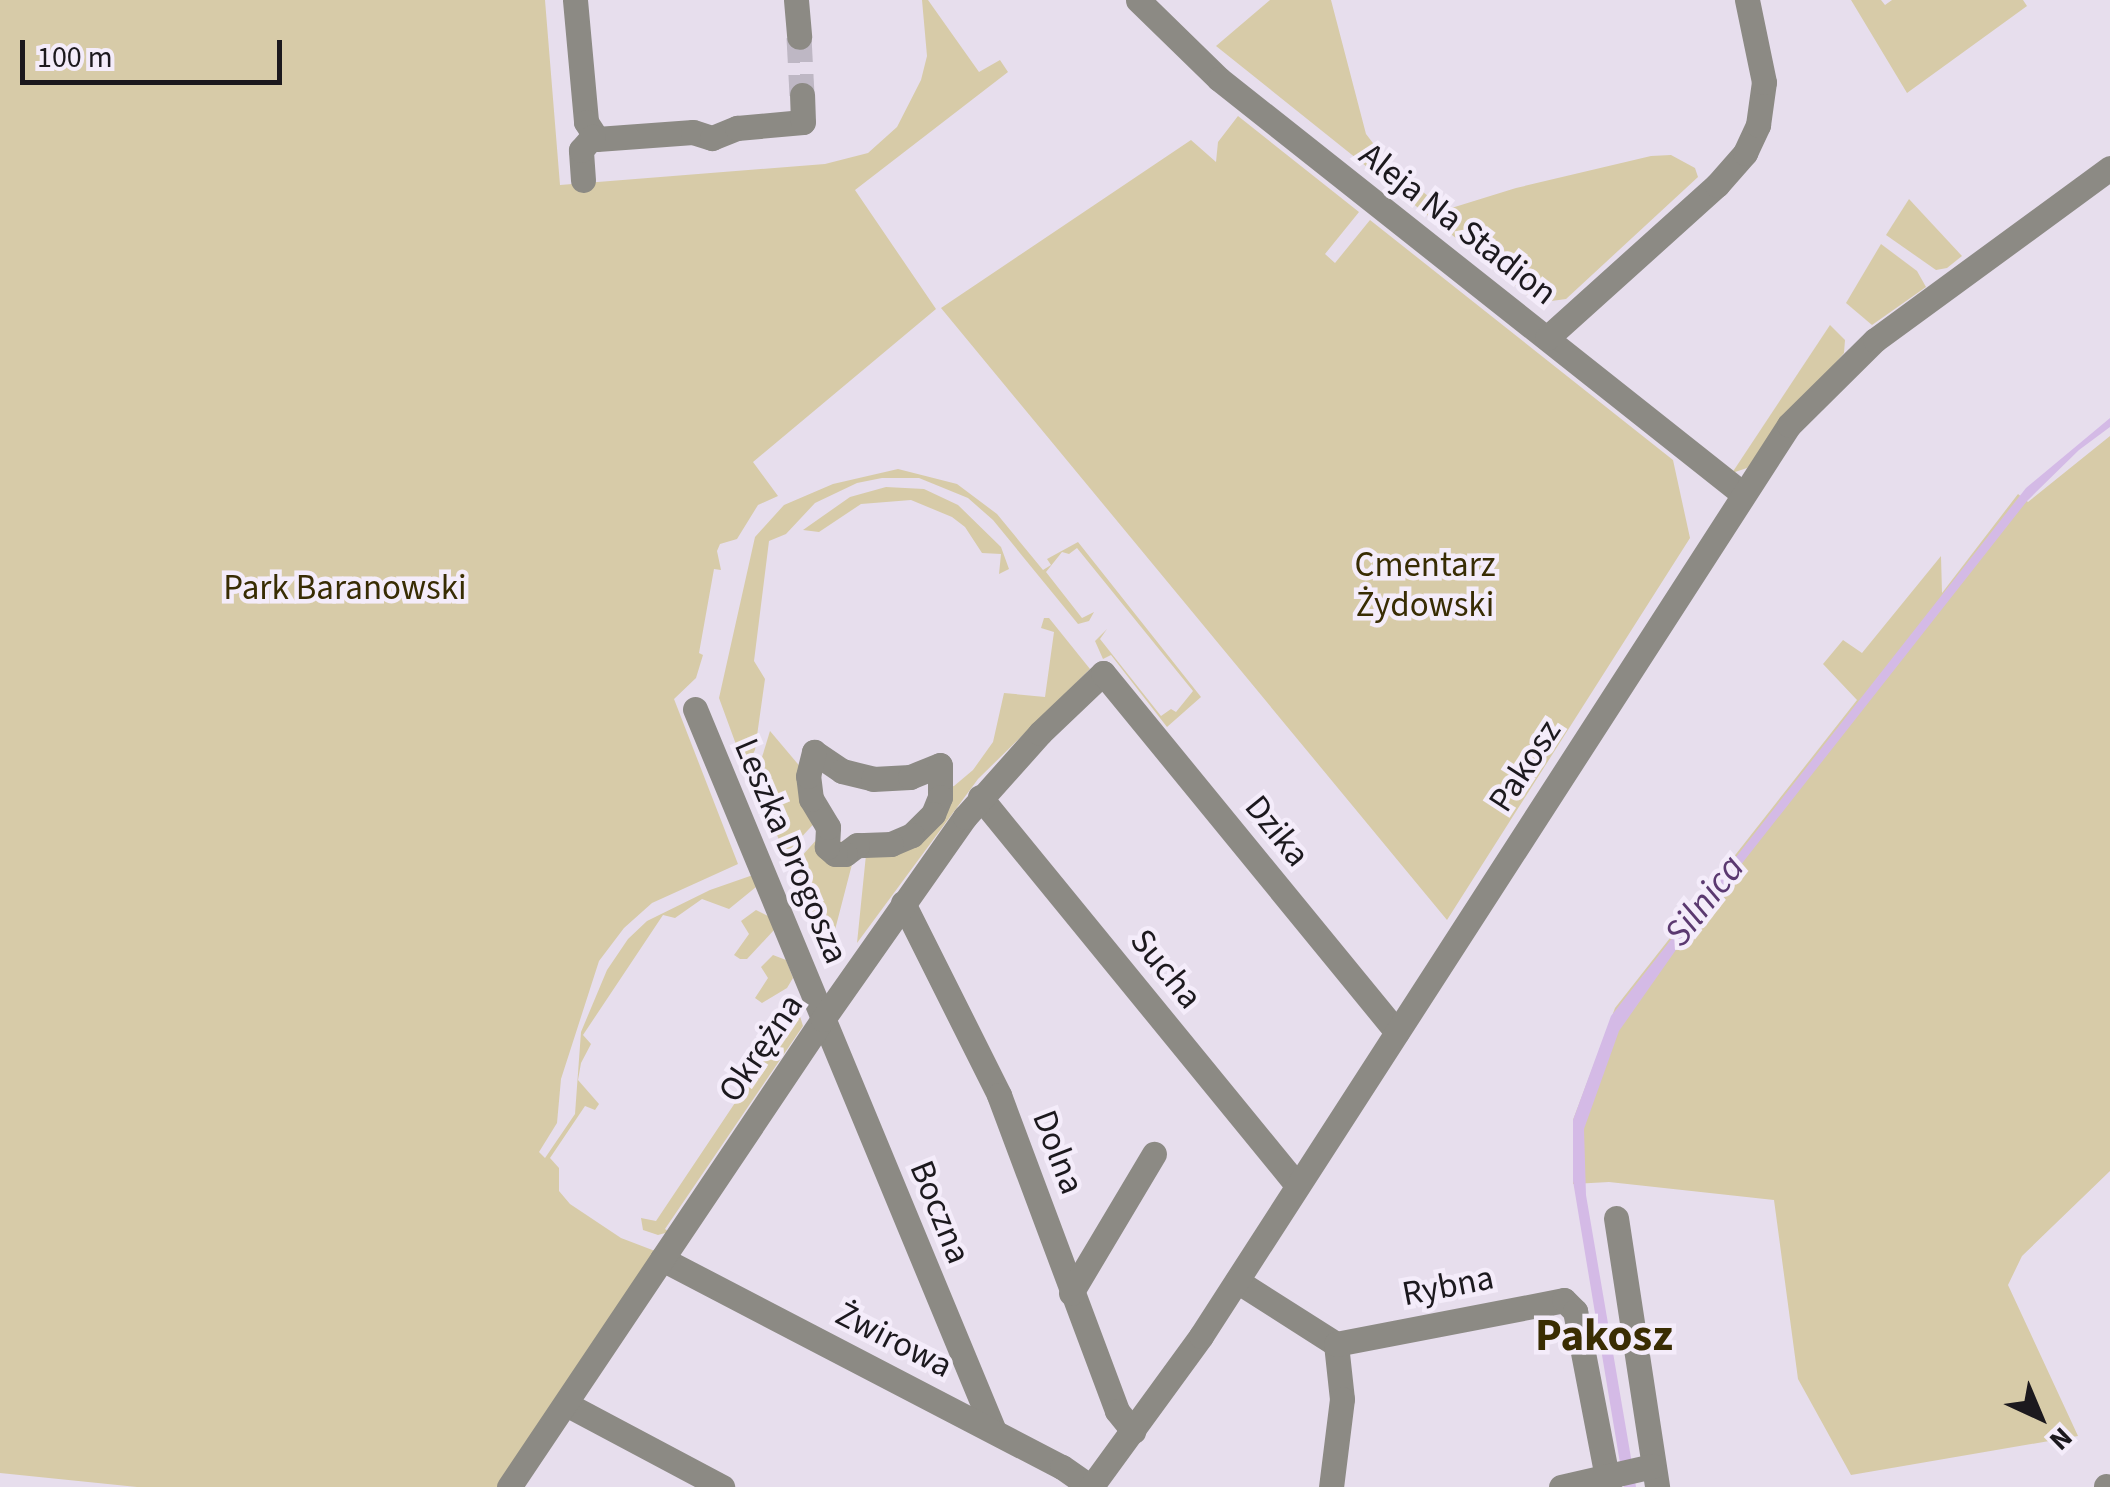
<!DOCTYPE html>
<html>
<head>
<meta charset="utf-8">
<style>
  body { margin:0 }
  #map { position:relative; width:2110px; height:1487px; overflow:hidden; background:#e7deed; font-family:"Source Sans 3",sans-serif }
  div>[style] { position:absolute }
  .green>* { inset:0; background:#d7cba8 }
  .water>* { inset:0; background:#d4bae6 }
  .minor-tunnel>* { height:25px; margin-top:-12.5px; transform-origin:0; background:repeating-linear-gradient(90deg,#beb7c4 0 25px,transparent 0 37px) }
  .minor>* { height:25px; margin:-12.5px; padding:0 12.5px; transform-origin:12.5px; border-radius:12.5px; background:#8c8a84 }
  span { translate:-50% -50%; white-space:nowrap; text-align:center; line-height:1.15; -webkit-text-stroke:9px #f4ecfa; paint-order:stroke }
  .street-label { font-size:35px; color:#1c191e }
  .park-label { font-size:35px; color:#382c03 }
  .water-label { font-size:38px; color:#5b3970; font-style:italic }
  .district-label { font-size:45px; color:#3a2d02; font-weight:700 }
  .north { position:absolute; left:1990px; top:1367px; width:100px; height:100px; -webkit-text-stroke:8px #f4ecfa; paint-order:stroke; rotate:136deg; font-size:28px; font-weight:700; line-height:40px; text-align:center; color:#1c191e }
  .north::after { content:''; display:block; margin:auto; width:35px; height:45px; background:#1c191e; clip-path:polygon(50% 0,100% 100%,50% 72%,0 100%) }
  .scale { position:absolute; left:20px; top:40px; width:262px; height:45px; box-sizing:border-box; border:5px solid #1c191e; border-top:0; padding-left:12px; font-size:30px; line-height:35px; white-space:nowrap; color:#1c191e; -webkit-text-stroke:8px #f4ecfa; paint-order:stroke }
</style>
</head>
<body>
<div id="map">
  <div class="green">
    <i style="clip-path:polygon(0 0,545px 0,560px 185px,825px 164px,868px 153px,897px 127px,921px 80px,927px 56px,922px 0,928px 0,979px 72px,1000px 60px,1008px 72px,855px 190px,936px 309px,753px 462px,778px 496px,758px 505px,737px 539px,720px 544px,717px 551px,721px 570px,714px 569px,699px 653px,703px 655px,696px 678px,674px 699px,738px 864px,652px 903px,624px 928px,599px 961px,561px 1079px,557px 1123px,539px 1152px,545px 1158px,575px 1114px,581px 1032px,607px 970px,628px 939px,647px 921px,710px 890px,753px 875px,756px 887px,729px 909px,702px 899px,675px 918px,663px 915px,583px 1035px,591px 1044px,581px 1063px,578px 1080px,599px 1104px,595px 1110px,585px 1106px,550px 1158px,559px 1168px,559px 1191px,570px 1204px,621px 1238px,655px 1251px,500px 1487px,137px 1487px,0 1473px)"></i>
    <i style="clip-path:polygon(1270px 0,1331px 0,1366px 134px,1389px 164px,1445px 210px,1516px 188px,1651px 156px,1671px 155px,1695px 168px,1698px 177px,1566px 299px,1537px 303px,1216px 46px)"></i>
    <i style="clip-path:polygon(1851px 0,1881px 0,1885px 5px,1892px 0,2023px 0,2027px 6px,1907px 93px)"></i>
    <i style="clip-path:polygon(1238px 116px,1359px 212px,1325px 254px,1335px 263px,1370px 220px,1673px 460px,1690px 538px,1447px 920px,941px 308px,1191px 140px,1216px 162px,1218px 142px)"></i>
    <i style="clip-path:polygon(1909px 199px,1962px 256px,1947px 268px,1936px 270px,1886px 235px)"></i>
    <i style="clip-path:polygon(1881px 244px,1917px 271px,1926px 287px,1872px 325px,1846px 303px)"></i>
    <i style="clip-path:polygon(1830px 325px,1845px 340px,1844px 353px,1747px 468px,1732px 473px)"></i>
    <i style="clip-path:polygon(2110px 436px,2110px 1171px,2022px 1256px,2008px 1285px,2078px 1436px,1851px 1475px,1798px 1379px,1774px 1200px,1609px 1182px,1573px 1184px,1573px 1120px,1615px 1008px,1857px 700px,1823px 664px,1843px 640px,1862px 653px,1941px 556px,1942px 593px,2018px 494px,2028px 502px)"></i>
    <i style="clip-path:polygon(898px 469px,957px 484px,997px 514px,1043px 570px,1051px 565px,1047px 559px,1078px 542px,1201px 697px,1167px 727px,1111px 655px,1103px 659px,1095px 641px,1107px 629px,1100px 639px,1161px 716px,1171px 709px,1176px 712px,1193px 691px,1077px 548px,1069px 554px,1062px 552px,1046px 572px,1082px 618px,1094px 612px,1089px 621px,1078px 624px,993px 520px,968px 498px,919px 478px,882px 478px,857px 483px,815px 503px,786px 534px,769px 541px,754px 661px,765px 679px,755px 750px,745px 769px,719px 698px,755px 537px,784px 505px,833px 484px)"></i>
    <i style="clip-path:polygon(886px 487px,924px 489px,958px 505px,1001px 547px,1009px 569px,999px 574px,1001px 554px,982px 553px,965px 527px,952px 517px,911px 500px,861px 504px,819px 532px,803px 530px,850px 497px)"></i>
    <i style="clip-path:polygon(1044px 618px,1049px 618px,1090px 669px,978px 779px,857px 943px,867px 845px,891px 844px,942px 789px,954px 786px,973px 770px,993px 742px,1004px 693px,1045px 697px,1054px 632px,1041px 628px)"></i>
    <i style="clip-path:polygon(770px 731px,808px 776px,820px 817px,785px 855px,755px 780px)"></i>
    <i style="clip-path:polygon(828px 827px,824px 838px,857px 845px,829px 953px,791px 868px)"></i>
    <i style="clip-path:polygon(756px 910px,770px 917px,774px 930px,747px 959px,740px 959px,734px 955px,749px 934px,741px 921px)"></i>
    <i style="clip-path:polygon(773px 955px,786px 960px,793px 978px,787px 988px,762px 1003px,755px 998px,768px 978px,761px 967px)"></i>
    <i style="clip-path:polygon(791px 1005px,802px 1009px,799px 1013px,803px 1026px,665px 1229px,669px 1232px,658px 1235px,643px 1230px,641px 1218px,656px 1221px,789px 1022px,781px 1013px)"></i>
  </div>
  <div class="water">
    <i style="clip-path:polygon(2110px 418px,2110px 427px,2079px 450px,2027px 501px,1692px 927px,1619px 1031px,1584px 1129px,1586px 1195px,1636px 1487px,1624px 1487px,1573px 1181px,1573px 1120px,1611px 1016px,2026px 488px)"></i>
  </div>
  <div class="minor-tunnel">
    <i style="left:799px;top:37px;width:58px;rotate:87deg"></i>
  </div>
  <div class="minor">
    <i style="left:575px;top:0;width:122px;rotate:84.8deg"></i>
    <i style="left:586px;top:122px;width:20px;rotate:57deg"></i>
    <i style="left:597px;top:139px;width:96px;rotate:-4.2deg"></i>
    <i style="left:693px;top:132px;width:20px;rotate:18deg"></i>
    <i style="left:712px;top:138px;width:27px;rotate:-22deg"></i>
    <i style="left:737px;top:128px;width:66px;rotate:-5.2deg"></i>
    <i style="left:803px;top:122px;width:27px;rotate:-92deg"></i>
    <i style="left:796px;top:0;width:37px;rotate:85deg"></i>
    <i style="left:1138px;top:0;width:113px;rotate:44.3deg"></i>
    <i style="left:1219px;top:79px;width:668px;rotate:38.38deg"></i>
    <i style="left:583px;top:180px;width:30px;rotate:-94deg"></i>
    <i style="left:581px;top:150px;width:18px;rotate:-49deg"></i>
    <i style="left:1547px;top:338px;width:229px;rotate:-42deg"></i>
    <i style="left:1717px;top:185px;width:43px;rotate:-48.8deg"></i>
    <i style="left:1745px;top:153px;width:31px;rotate:-65deg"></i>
    <i style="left:1758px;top:125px;width:43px;rotate:-82.1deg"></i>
    <i style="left:1764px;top:82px;width:84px;rotate:-101.7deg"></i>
    <i style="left:695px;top:709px;width:781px;rotate:67.5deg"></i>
    <i style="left:814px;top:752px;width:34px;rotate:34deg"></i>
    <i style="left:842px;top:771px;width:32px;rotate:14deg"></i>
    <i style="left:873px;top:779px;width:37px;rotate:-3deg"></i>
    <i style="left:910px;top:777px;width:32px;rotate:-22deg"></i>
    <i style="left:940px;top:765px;width:32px;rotate:90deg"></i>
    <i style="left:940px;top:797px;width:18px;rotate:112deg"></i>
    <i style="left:933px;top:814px;width:30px;rotate:135deg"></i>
    <i style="left:912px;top:835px;width:23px;rotate:157deg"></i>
    <i style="left:891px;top:844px;width:34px;rotate:178deg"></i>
    <i style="left:857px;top:845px;width:15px;rotate:143deg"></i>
    <i style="left:845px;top:854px;width:10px;rotate:180deg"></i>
    <i style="left:835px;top:854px;width:11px;rotate:-139deg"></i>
    <i style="left:827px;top:847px;width:20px;rotate:-87deg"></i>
    <i style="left:828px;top:827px;width:33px;rotate:-121deg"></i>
    <i style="left:811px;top:799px;width:23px;rotate:-97deg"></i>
    <i style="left:808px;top:776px;width:25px;rotate:-76deg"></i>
    <i style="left:980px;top:797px;width:501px;rotate:50.75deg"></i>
    <i style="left:903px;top:903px;width:215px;rotate:63.4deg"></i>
    <i style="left:999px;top:1095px;width:337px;rotate:69.5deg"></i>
    <i style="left:1117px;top:1411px;width:26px;rotate:51deg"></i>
    <i style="left:1616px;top:1218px;width:272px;rotate:81.3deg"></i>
    <i style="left:662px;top:1259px;width:451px;rotate:27.5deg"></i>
    <i style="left:1062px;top:1467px;width:35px;rotate:35deg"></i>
    <i style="left:1237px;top:1281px;width:117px;rotate:32.5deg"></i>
    <i style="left:1336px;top:1344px;width:55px;rotate:83.8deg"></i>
    <i style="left:1342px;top:1399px;width:89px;rotate:97.1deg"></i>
    <i style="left:1071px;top:1293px;width:162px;rotate:-59.2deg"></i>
    <i style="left:1336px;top:1344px;width:232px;rotate:-10.9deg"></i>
    <i style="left:1564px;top:1300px;width:16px;rotate:45deg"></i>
    <i style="left:1575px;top:1311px;width:179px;rotate:79.1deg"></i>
    <i style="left:566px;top:1404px;width:177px;rotate:28deg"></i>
    <i style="left:2106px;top:1486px;width:1px;rotate:45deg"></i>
    <i style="left:509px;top:1487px;width:564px;rotate:-56.14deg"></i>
    <i style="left:823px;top:1019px;width:247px;rotate:-54.9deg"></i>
    <i style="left:965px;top:817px;width:113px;rotate:-48.2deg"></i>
    <i style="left:1040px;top:733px;width:87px;rotate:-43.6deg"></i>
    <i style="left:1103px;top:673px;width:464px;rotate:50.7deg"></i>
    <i style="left:1091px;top:1487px;width:187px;rotate:-53.9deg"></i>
    <i style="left:1201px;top:1336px;width:1084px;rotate:-57.16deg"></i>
    <i style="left:1789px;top:425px;width:121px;rotate:-44.7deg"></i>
    <i style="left:1875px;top:340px;width:291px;rotate:-36.2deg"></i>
    <i style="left:1561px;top:1487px;width:94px;rotate:-12.9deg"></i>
  </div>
  <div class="street-label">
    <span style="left:1458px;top:224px;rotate:38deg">Aleja Na Stadion</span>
    <span style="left:1525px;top:766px;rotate:-57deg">Pakosz</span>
    <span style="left:1277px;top:831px;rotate:51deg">Dzika</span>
    <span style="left:791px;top:851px;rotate:67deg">Leszka Drogosza</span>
    <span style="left:1166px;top:969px;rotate:51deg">Sucha</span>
    <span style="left:761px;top:1048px;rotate:-56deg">Okrężna</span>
    <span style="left:1058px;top:1152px;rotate:69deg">Dolna</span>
    <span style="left:940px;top:1212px;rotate:68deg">Boczna</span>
    <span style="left:1448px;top:1286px;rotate:-11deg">Rybna</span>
    <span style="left:894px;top:1340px;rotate:27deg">Żwirowa</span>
  </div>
  <div class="park-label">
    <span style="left:1425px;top:585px">Cmentarz<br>Żydowski</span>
    <span style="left:345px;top:588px">Park Baranowski</span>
  </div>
  <div class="water-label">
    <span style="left:1705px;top:901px;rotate:-52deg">Silnica</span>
  </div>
  <div class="district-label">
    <span style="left:1604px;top:1337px">Pakosz</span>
  </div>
  <div class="north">N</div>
  <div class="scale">100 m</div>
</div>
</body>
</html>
